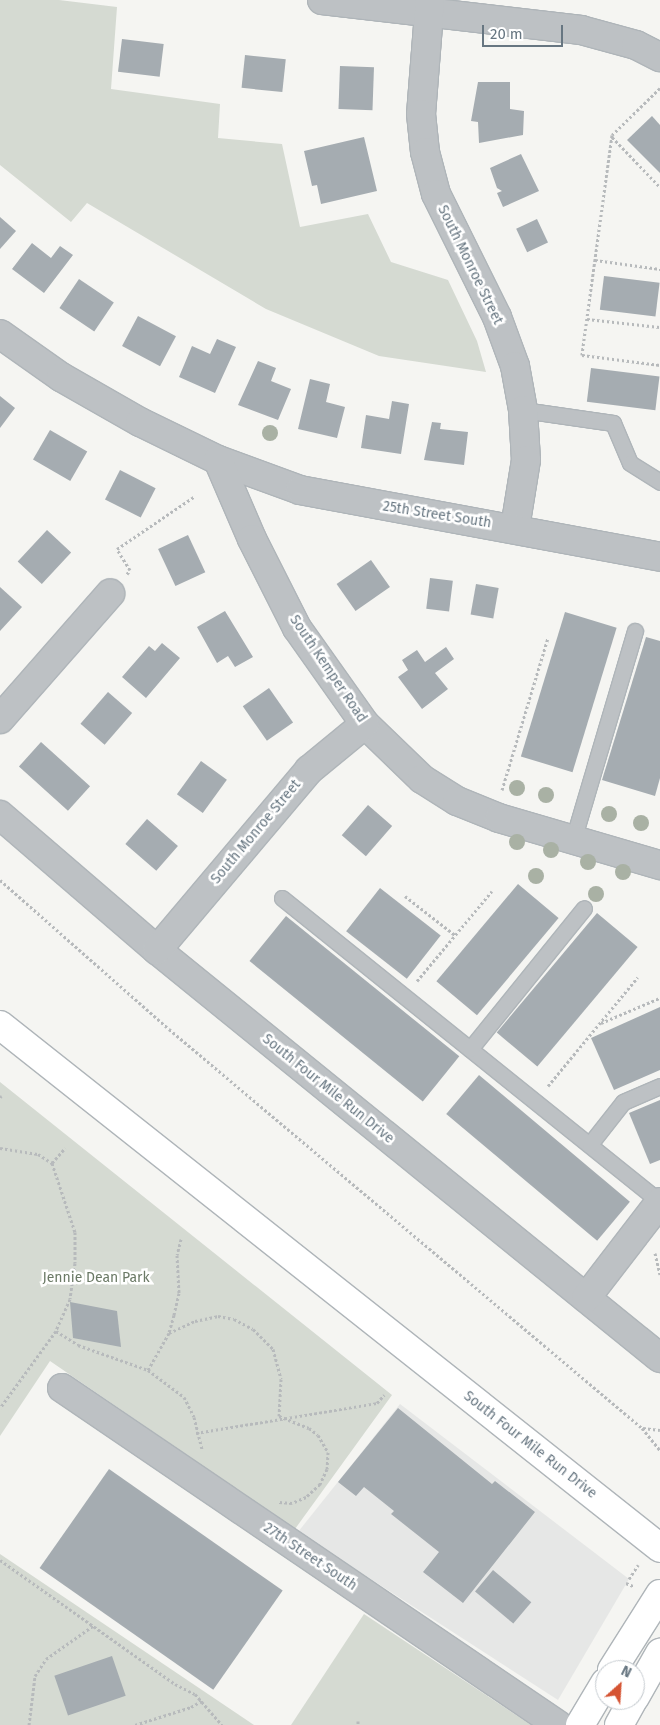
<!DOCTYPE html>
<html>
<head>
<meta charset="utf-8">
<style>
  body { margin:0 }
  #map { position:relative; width:660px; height:1725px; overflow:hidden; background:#f5f5f2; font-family:"Fira Sans",sans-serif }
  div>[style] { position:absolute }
  .built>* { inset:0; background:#e6e7e6 }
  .green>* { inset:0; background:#d5dad2 }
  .building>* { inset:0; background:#a5acb1; transform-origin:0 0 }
  .path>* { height:3px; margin-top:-1.5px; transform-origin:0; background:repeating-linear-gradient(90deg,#b7babc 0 2.5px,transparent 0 5px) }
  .roads { filter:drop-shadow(1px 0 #afb5b9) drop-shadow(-1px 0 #afb5b9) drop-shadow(0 1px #afb5b9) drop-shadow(0 -1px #afb5b9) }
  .service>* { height:15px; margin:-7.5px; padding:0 7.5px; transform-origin:7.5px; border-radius:7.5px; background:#bdc1c4 }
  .minor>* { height:28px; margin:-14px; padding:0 14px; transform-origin:14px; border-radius:14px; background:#bdc1c4 }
  .secondary>* { height:28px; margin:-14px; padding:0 14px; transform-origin:14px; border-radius:14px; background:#fff }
  .trees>* { width:16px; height:16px; margin:-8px; border-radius:50%; background:#a9b1a4 }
  span { translate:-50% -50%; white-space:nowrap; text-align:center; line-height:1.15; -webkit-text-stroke:5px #fff; paint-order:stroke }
  .street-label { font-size:14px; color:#677681 }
  .park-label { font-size:14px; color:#6a7965 }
  .north { position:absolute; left:595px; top:1660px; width:50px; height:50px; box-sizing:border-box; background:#fff; border:1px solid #c2c8cd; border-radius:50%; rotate:26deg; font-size:14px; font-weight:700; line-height:20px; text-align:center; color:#677681 }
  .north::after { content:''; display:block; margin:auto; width:18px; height:22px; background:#d55433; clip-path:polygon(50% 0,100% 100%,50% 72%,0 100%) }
  .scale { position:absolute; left:482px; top:25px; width:81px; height:22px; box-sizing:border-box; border:2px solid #677681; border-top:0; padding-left:6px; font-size:15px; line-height:18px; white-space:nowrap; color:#677681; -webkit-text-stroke:4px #fff; paint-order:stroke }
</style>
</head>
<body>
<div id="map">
  <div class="built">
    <i style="clip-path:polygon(400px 1404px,629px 1579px,558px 1700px,298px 1532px)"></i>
  </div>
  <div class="green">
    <i style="clip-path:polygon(0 0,59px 0,117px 7px,111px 89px,220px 104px,218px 138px,282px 144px,300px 227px,368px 214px,391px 262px,448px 280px,477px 341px,486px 372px,379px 356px,266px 309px,87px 203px,71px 222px,0 165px)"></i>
    <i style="clip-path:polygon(0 1082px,392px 1395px,295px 1529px,50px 1361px,0 1436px)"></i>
    <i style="clip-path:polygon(0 1554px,254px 1725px,0 1725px)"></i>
    <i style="clip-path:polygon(364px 1614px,531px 1725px,291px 1725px)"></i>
  </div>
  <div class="building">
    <i style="left:122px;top:39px;width:42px;height:33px;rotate:7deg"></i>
    <i style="left:245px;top:55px;width:41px;height:33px;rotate:6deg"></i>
    <i style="left:340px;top:66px;width:34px;height:43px;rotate:2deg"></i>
    <i style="clip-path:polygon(478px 82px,510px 82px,510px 109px,524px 111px,523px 135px,479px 143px,478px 122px,471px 121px)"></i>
    <i style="clip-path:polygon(652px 116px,660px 125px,660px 173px,627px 140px)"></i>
    <i style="clip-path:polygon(364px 137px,377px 191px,321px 204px,317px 185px,312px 186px,304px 151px)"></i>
    <i style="clip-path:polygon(521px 154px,539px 191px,503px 207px,497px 193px,502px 191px,497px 188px,490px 168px)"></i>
    <i style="clip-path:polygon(0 217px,16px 231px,0 249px)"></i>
    <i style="left:537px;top:219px;width:26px;height:23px;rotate:65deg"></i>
    <i style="clip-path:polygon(32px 243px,51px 258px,60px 246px,73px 255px,44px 293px,12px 269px)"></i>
    <i style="left:604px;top:276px;width:56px;height:34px;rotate:7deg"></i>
    <i style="left:79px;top:279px;width:42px;height:35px;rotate:34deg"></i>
    <i style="left:138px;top:316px;width:43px;height:34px;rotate:28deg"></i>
    <i style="clip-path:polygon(217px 339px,236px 347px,215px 393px,179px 377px,192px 346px,210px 354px)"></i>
    <i style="clip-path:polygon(258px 361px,276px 368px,271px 381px,291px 389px,278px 420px,238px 405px)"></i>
    <i style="left:591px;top:368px;width:69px;height:34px;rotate:7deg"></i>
    <i style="clip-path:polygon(310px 379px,330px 384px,326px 402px,345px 407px,337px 438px,298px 429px)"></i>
    <i style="clip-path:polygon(0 396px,15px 408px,0 428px)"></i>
    <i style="clip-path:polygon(392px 401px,409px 404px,401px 454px,361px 448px,366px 415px,389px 419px)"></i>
    <i style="clip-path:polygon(432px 422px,441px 423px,440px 429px,468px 432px,464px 465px,424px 460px)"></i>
    <i style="left:50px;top:430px;width:43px;height:34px;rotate:30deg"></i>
    <i style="left:120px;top:470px;width:40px;height:33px;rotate:27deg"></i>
    <i style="left:47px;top:530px;width:33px;height:43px;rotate:43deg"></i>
    <i style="left:188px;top:535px;width:41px;height:33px;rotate:65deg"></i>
    <i style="left:371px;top:560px;width:33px;height:42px;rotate:55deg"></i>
    <i style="left:430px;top:578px;width:23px;height:31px;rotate:7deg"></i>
    <i style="left:476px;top:584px;width:23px;height:31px;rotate:10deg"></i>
    <i style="clip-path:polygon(0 587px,22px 607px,0 631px)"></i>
    <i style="clip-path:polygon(225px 611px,253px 657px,235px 667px,228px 656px,217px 663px,197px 627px)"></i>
    <i style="left:565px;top:612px;width:54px;height:151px;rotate:17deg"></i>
    <i style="clip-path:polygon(646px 637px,660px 641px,660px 778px,655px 796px,602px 780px)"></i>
    <i style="clip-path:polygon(162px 643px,180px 658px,146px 698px,122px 677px,149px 646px,155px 651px)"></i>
    <i style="clip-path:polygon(446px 647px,454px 659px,435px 673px,448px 689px,422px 709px,398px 677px,408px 670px,402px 660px,417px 650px,425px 662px)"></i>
    <i style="left:269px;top:688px;width:42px;height:32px;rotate:55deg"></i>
    <i style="left:108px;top:692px;width:32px;height:42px;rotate:41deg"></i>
    <i style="left:41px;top:742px;width:66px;height:33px;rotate:42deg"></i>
    <i style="left:201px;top:761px;width:32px;height:41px;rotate:36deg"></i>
    <i style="left:368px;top:805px;width:32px;height:40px;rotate:41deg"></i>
    <i style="left:147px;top:819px;width:41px;height:33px;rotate:41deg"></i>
    <i style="left:518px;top:884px;width:53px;height:127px;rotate:40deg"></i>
    <i style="left:380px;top:888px;width:77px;height:55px;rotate:38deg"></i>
    <i style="left:597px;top:913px;width:53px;height:156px;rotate:40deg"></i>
    <i style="left:286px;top:916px;width:223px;height:58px;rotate:39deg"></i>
    <i style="clip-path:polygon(660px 1007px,660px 1070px,614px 1090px,591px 1038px)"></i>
    <i style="left:479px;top:1075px;width:197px;height:51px;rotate:40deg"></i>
    <i style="clip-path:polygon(660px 1100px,660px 1160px,650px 1164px,629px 1113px)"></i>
    <i style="clip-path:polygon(70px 1302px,117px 1311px,121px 1347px,73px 1338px)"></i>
    <i style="clip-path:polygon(398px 1408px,492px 1484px,495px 1481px,535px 1512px,463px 1603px,423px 1572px,439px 1552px,391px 1514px,394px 1511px,364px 1487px,356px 1496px,338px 1482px)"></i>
    <i style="left:109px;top:1469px;width:212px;height:121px;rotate:35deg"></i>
    <i style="left:493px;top:1570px;width:50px;height:28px;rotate:40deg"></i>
    <i style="left:112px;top:1656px;width:42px;height:61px;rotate:71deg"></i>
  </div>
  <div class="path">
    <i style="left:660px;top:88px;width:67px;rotate:135.6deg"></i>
    <i style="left:612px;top:135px;width:222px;rotate:97.8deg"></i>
    <i style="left:582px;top:355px;width:79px;rotate:7.3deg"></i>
    <i style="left:612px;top:137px;width:69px;rotate:46.2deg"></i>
    <i style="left:595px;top:260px;width:66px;rotate:7.9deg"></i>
    <i style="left:587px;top:319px;width:73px;rotate:6.3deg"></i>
    <i style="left:127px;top:574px;width:5px;rotate:-53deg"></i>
    <i style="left:130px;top:570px;width:25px;rotate:-122deg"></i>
    <i style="left:117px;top:549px;width:94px;rotate:-34.2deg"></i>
    <i style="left:502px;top:790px;width:159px;rotate:-73.2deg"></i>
    <i style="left:0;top:880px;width:225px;rotate:41.4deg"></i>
    <i style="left:169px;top:1029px;width:619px;rotate:40.15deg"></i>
    <i style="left:642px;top:1428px;width:28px;rotate:51deg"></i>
    <i style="left:405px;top:896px;width:63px;rotate:38deg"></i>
    <i style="left:417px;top:981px;width:117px;rotate:-50.2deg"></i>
    <i style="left:601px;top:1023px;width:64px;rotate:-23deg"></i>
    <i style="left:548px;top:1086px;width:141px;rotate:-50.5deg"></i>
    <i style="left:0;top:1097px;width:2px;rotate:-27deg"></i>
    <i style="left:0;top:1148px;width:38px;rotate:9deg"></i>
    <i style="left:38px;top:1154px;width:17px;rotate:33deg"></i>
    <i style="left:52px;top:1163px;width:73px;rotate:71.6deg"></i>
    <i style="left:75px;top:1232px;width:31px;rotate:90deg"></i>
    <i style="left:75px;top:1263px;width:36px;rotate:98deg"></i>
    <i style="left:70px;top:1299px;width:35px;rotate:114deg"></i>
    <i style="left:56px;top:1331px;width:95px;rotate:126deg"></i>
    <i style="left:52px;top:1163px;width:20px;rotate:-49deg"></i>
    <i style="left:181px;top:1239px;width:16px;rotate:104deg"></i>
    <i style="left:177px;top:1255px;width:38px;rotate:87deg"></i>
    <i style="left:179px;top:1293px;width:23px;rotate:103deg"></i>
    <i style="left:174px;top:1315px;width:19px;rotate:106deg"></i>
    <i style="left:169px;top:1333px;width:43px;rotate:119.6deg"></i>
    <i style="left:148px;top:1370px;width:45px;rotate:36.9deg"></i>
    <i style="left:184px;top:1397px;width:22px;rotate:63deg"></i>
    <i style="left:194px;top:1417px;width:33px;rotate:76deg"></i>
    <i style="left:655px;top:1253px;width:22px;rotate:77deg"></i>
    <i style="left:56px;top:1331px;width:26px;rotate:32deg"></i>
    <i style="left:78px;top:1345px;width:74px;rotate:19.7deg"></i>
    <i style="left:169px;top:1333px;width:29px;rotate:-25deg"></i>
    <i style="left:195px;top:1321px;width:24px;rotate:-12deg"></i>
    <i style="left:218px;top:1316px;width:16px;rotate:11deg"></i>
    <i style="left:234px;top:1319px;width:21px;rotate:28deg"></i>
    <i style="left:253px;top:1329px;width:28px;rotate:45deg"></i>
    <i style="left:273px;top:1349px;width:31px;rotate:75deg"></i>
    <i style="left:281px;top:1379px;width:37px;rotate:93deg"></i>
    <i style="left:279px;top:1416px;width:32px;rotate:22deg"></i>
    <i style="left:309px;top:1428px;width:11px;rotate:38deg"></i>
    <i style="left:318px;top:1435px;width:20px;rotate:60deg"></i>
    <i style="left:328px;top:1452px;width:17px;rotate:93deg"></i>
    <i style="left:327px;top:1469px;width:17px;rotate:115deg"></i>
    <i style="left:320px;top:1484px;width:19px;rotate:137deg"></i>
    <i style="left:306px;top:1497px;width:15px;rotate:157deg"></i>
    <i style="left:292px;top:1503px;width:13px;rotate:-176deg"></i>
    <i style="left:643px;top:1428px;width:17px;rotate:7deg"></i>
    <i style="left:196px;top:1433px;width:183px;rotate:-9.4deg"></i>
    <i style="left:377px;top:1403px;width:11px;rotate:-49deg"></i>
    <i style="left:0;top:1560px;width:214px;rotate:35.3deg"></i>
    <i style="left:175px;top:1684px;width:22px;rotate:27deg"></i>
    <i style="left:195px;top:1694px;width:41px;rotate:48.9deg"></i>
    <i style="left:629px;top:1579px;width:17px;rotate:-57deg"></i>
    <i style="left:626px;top:1583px;width:8px;rotate:23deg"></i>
    <i style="left:358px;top:1721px;width:4px;rotate:90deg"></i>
    <i style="left:29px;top:1725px;width:49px;rotate:-83deg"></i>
    <i style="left:35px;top:1676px;width:20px;rotate:-57deg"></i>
    <i style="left:46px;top:1659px;width:59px;rotate:-35.3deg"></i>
    <i style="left:135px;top:1725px;width:59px;rotate:-17.8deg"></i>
    <i style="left:191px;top:1707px;width:14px;rotate:-30deg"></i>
  </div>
  <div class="roads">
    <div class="service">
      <i style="left:523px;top:410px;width:91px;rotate:8.2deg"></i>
      <i style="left:613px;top:423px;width:43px;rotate:67deg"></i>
      <i style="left:630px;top:463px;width:36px;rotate:32deg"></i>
      <i style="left:573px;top:840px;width:218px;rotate:-73.5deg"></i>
      <i style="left:282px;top:898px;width:485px;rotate:38.8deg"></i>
      <i style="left:470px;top:1049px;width:181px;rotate:-51deg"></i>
      <i style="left:590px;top:1144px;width:53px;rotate:-51.8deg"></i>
      <i style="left:623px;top:1102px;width:40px;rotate:-23.4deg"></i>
    </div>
    <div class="minor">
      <i style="left:322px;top:0;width:261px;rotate:6.6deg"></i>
      <i style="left:581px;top:30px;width:57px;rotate:15.3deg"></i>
      <i style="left:636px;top:45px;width:27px;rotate:27deg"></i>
      <i style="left:430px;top:0;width:114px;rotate:94.5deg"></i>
      <i style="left:421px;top:114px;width:38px;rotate:84deg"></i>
      <i style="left:425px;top:152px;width:43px;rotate:75.3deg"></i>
      <i style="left:436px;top:194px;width:137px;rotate:63.6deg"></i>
      <i style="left:497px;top:317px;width:52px;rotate:69.8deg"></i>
      <i style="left:515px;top:366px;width:45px;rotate:79.7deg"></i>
      <i style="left:523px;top:410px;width:50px;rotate:86.6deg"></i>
      <i style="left:526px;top:460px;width:69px;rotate:99.2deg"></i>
      <i style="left:0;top:334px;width:75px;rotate:35.2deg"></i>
      <i style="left:61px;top:377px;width:91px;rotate:29.7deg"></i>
      <i style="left:140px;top:422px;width:87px;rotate:26deg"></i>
      <i style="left:218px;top:460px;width:87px;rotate:20.1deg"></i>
      <i style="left:300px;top:490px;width:366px;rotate:10.5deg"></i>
      <i style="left:218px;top:460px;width:86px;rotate:66.7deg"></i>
      <i style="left:252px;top:539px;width:100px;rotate:63.2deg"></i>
      <i style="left:297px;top:628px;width:118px;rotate:54.7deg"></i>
      <i style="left:365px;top:724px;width:79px;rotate:44deg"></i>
      <i style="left:422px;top:779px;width:41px;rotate:32.2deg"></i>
      <i style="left:457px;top:801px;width:45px;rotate:22deg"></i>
      <i style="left:499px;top:818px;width:168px;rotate:16.3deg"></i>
      <i style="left:0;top:719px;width:167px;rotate:-48.7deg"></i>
      <i style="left:0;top:815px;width:207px;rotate:40.7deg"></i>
      <i style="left:157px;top:950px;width:648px;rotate:39.05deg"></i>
      <i style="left:157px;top:950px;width:236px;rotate:-49.8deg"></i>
      <i style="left:309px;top:770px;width:72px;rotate:-39.4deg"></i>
      <i style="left:586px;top:1298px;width:121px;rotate:-52.4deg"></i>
      <i style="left:62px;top:1388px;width:600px;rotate:34.19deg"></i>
    </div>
    <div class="secondary">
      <i style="left:0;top:1025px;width:842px;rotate:38.39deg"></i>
      <i style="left:612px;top:1670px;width:90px;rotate:-57.7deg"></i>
      <i style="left:635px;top:1697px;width:51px;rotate:-60.4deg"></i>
      <i style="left:580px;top:1725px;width:49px;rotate:-59.2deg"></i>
      <i style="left:619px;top:1725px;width:29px;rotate:-61deg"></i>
    </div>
  </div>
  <div class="trees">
    <i style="left:270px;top:433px"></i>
    <i style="left:517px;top:788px"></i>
    <i style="left:546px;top:795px"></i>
    <i style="left:609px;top:814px"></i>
    <i style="left:641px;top:823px"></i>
    <i style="left:517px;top:842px"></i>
    <i style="left:551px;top:850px"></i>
    <i style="left:588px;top:862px"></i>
    <i style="left:623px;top:872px"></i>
    <i style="left:536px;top:876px"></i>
    <i style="left:596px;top:894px"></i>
  </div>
  <div class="street-label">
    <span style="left:470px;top:265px;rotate:64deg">South Monroe Street</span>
    <span style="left:437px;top:515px;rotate:9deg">25th Street South</span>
    <span style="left:328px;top:669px;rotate:56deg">South Kemper Road</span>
    <span style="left:256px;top:832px;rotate:-50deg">South Monroe Street</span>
    <span style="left:328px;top:1089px;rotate:39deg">South Four Mile Run Drive</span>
    <span style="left:530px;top:1445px;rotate:38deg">South Four Mile Run Drive</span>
    <span style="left:310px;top:1557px;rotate:34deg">27th Street South</span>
  </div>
  <div class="park-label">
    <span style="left:96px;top:1278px">Jennie Dean Park</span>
  </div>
  <div class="north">N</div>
  <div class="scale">20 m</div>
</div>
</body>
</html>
